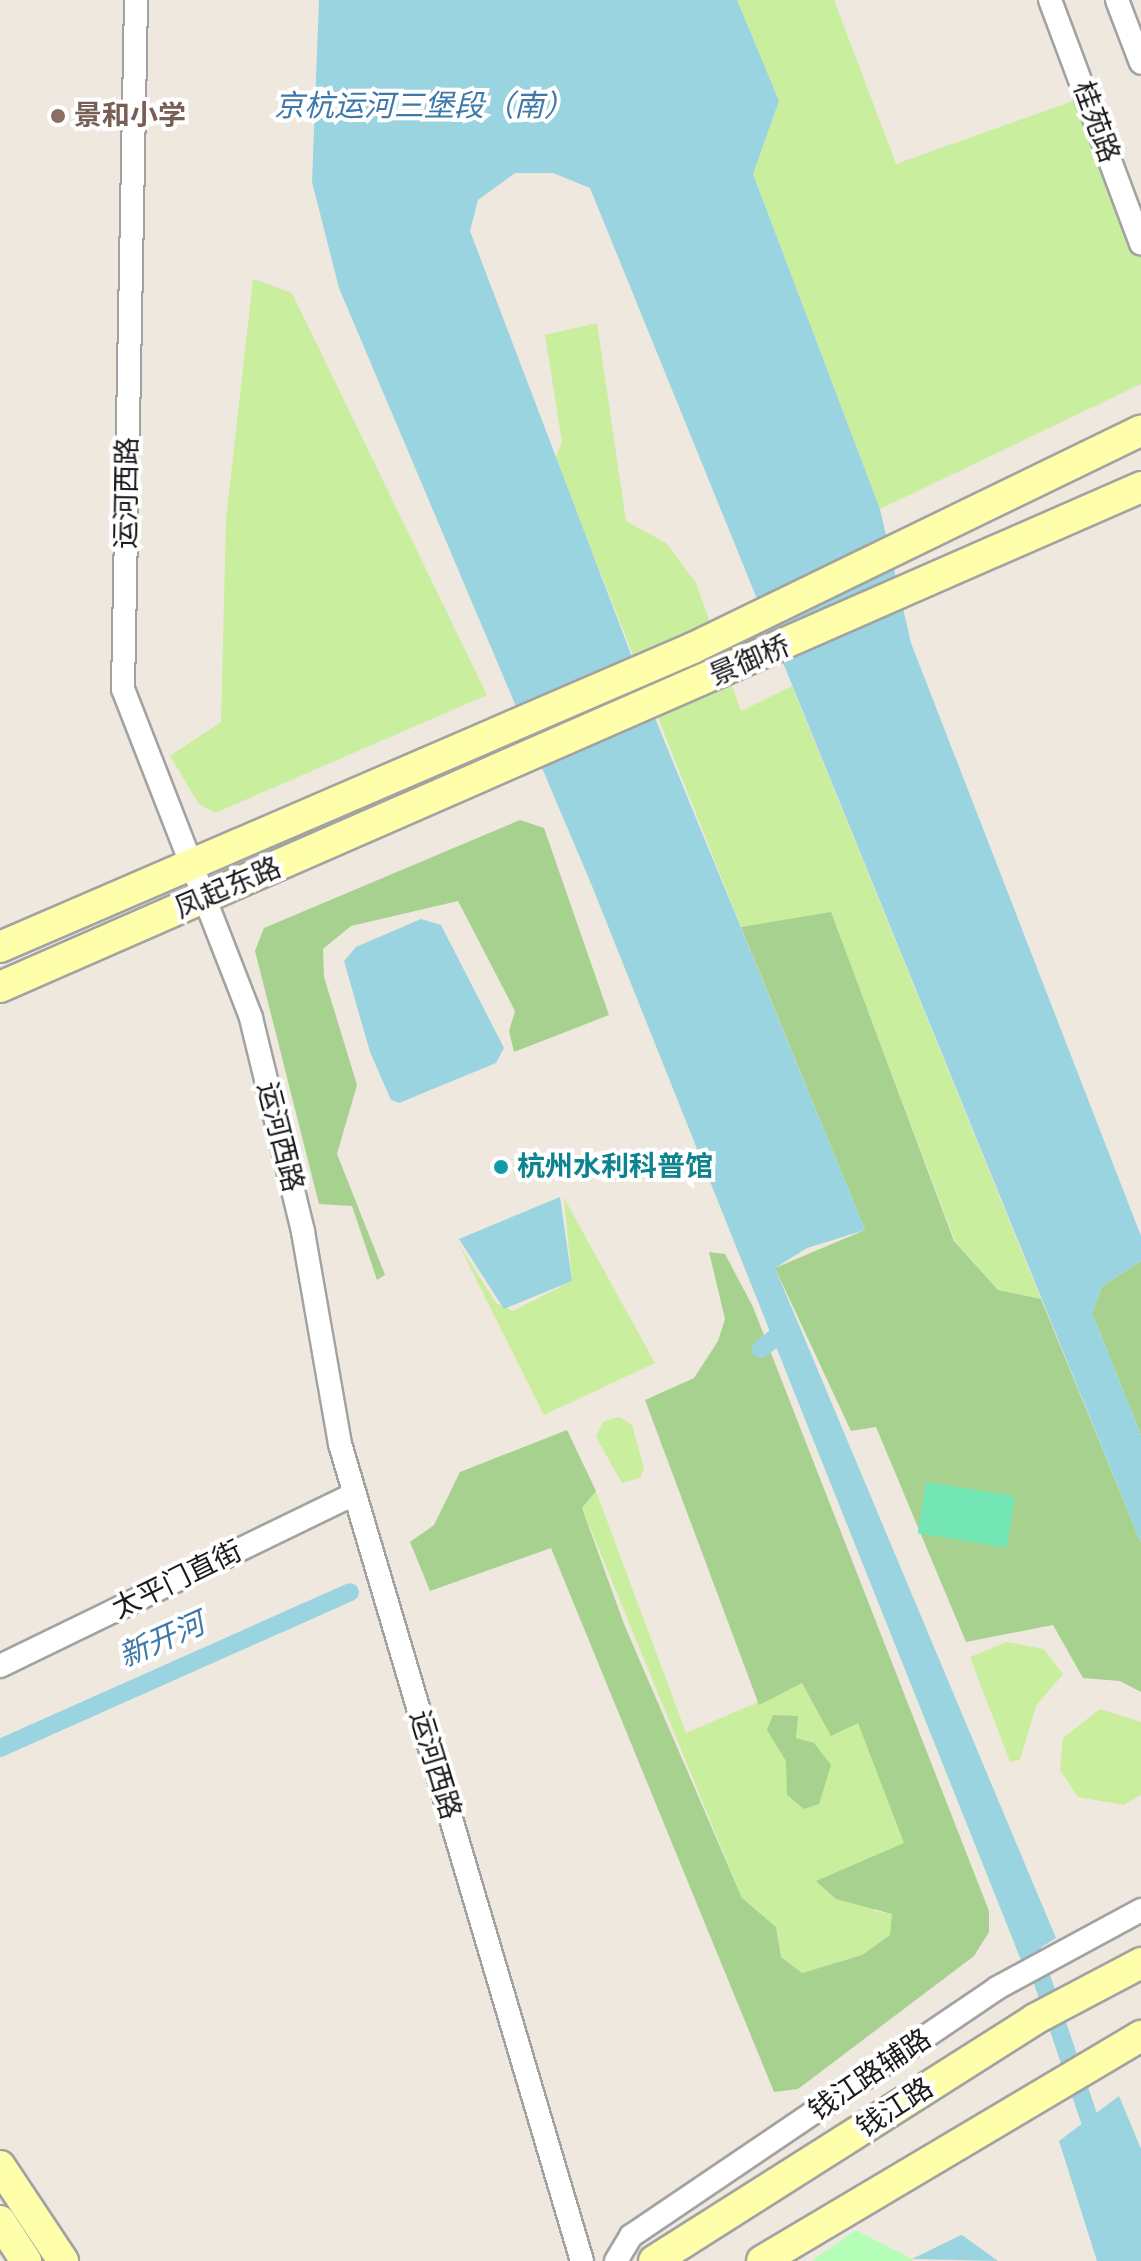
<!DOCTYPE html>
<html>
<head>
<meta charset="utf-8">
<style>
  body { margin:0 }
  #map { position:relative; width:1141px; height:2261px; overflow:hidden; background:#eee8df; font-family:"Nunito Sans","Noto Sans SC",sans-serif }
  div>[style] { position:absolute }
  .grass>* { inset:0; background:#c9ee9e }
  .forest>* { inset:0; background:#a6d18f }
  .park>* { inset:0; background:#b5feb8 }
  .pitch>* { inset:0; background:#74e6b5; transform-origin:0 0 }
  .water>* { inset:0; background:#9ad4e0 }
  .canal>* { height:18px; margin:-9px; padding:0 9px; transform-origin:9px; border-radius:9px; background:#9ad4e0 }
  .roads { filter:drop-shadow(2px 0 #a2a2a2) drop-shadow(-2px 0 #a2a2a2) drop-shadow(0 2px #a2a2a2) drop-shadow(0 -2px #a2a2a2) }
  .minor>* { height:22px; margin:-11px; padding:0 11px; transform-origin:11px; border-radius:11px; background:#fff }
  .secondary>* { height:30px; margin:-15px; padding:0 15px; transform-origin:15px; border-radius:15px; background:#ffffab }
  .dots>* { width:22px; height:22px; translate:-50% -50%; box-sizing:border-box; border:4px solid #fff; border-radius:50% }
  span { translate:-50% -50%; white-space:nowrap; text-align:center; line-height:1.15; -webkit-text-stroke:8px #fff; paint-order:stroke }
  .education-label { font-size:28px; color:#785e54; font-weight:700 }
  .left { translate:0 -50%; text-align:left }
  .street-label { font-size:28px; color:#1b1b1b }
  .culture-label { font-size:28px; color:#0d838f; font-weight:700 }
  .water-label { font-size:30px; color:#3e79aa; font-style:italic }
</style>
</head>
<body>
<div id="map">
  <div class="grass">
    <i style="clip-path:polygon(737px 0,834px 0,896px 164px,1087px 96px,1141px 235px,1141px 384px,880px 509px,753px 174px,779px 101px)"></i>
    <i style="clip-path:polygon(253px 279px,292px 293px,487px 695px,215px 813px,199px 804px,170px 756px,221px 722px,226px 520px)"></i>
    <i style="clip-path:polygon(597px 323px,626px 521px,666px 543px,696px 583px,741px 711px,792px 686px,1041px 1299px,998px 1290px,955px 1241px,831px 913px,741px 927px,555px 458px,562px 443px,545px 335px)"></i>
    <i style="clip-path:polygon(564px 1198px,655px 1363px,544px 1415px,458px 1243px,496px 1303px,513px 1311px,572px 1281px)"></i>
    <i style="clip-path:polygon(619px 1417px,632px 1425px,644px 1468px,640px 1478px,622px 1483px,596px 1437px,603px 1422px)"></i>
    <i style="clip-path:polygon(596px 1491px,686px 1733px,802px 1683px,858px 1722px,905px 1843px,874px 1911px,893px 1914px,890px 1935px,862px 1955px,802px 1973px,781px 1957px,776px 1927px,742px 1898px,582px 1508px)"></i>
    <i style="clip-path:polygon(1007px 1642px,1044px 1649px,1063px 1674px,1036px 1706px,1020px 1760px,1010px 1762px,970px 1657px)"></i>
    <i style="clip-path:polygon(1100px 1709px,1141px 1722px,1141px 1795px,1124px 1805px,1078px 1797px,1060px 1770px,1063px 1738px)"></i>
  </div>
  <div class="forest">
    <i style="clip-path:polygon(520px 820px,544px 828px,609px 1015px,514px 1052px,509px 1031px,515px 1011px,458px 901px,351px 926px,323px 949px,324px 977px,357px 1085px,337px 1154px,385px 1275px,377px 1280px,352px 1206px,319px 1204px,255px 951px,264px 928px)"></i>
    <i style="clip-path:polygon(831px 912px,954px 1241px,998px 1290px,1041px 1299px,1141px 1543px,1141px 1692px,1120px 1681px,1083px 1678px,1053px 1625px,966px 1642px,876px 1427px,851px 1431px,775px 1268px,865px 1230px,741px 927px)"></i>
    <i style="clip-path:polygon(709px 1252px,725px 1254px,753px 1307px,989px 1911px,989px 1932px,974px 1956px,798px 2089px,774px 2092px,551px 1548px,430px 1591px,410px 1542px,434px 1525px,460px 1472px,567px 1430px,596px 1491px,582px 1508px,624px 1624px,742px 1898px,776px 1927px,781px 1957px,802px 1973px,862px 1955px,890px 1935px,892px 1914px,836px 1899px,816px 1881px,904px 1843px,858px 1723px,831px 1736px,802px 1683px,759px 1705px,645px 1400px,694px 1378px,718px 1341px,725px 1319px)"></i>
    <i style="clip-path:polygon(1141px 1261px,1141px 1435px,1092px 1313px,1102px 1286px)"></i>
    <i style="clip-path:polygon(773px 1715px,798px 1716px,796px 1738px,814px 1743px,831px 1765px,819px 1804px,804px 1809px,787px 1795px,786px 1761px,767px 1730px)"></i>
  </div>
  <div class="park">
    <i style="clip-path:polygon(856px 2230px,912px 2259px,913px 2261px,812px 2261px)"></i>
  </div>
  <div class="pitch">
    <i style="left:926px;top:1482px;width:90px;height:52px;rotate:9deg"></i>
  </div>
  <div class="water">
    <i style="clip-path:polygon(319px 0,737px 0,779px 101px,753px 174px,880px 509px,911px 643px,1141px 1236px,1141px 1261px,1102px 1286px,1092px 1313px,1141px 1435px,1141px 1543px,590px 188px,553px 173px,515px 173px,478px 200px,470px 231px,659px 728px,865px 1230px,807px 1248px,775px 1268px,1056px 1938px,1021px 1960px,592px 886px,339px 288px,312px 182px)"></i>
    <i style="clip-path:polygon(421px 919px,441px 925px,504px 1048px,496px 1063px,399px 1103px,391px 1100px,370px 1052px,344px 961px,356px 947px)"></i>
    <i style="clip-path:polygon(560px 1197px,572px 1281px,504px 1309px,459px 1239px)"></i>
    <i style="clip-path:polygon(1119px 2096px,1141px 2149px,1141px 2261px,1097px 2261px,1059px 2141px)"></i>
    <i style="clip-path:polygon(962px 2235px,998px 2261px,912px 2259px,961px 2235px)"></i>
  </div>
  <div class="canal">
    <i style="left:761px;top:1349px;width:27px;rotate:-39deg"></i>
    <i style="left:0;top:1748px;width:383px;rotate:-24deg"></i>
    <i style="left:1025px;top:1929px;width:222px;rotate:71.3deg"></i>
  </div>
  <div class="roads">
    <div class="minor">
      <i style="left:136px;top:0;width:689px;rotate:91.08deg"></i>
      <i style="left:123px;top:689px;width:353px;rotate:68.7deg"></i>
      <i style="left:251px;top:1018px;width:220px;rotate:76.3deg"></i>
      <i style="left:303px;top:1232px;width:215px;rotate:80.1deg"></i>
      <i style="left:340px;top:1444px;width:852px;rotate:73.5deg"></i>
      <i style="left:1050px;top:0;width:260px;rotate:69.5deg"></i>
      <i style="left:1117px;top:0;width:67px;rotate:69.1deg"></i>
      <i style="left:0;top:1666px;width:394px;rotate:-25.9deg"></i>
      <i style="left:616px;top:2261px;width:29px;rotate:-59deg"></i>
      <i style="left:631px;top:2236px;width:442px;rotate:-34.1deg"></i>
      <i style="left:997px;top:1988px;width:164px;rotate:-28.4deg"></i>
    </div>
    <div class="secondary">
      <i style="left:0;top:947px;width:755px;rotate:-23.34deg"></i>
      <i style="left:693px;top:648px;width:498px;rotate:-25.9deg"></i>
      <i style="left:0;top:987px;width:1246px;rotate:-23.66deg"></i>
      <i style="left:0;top:2166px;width:114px;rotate:56.4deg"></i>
      <i style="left:0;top:2221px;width:48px;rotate:57deg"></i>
      <i style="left:654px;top:2261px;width:451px;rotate:-32.4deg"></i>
      <i style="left:1035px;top:2019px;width:120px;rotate:-27.8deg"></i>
      <i style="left:762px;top:2261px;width:441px;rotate:-30.7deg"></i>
    </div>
  </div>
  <div class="dots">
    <i style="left:58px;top:116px;background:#8d6e63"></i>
    <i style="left:501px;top:1167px;background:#0f9aa8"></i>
  </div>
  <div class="education-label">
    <span class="left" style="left:74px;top:116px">景和小学</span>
  </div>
  <div class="street-label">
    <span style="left:1096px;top:122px;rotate:70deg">桂苑路</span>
    <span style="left:127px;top:493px;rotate:-89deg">运河西路</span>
    <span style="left:750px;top:661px;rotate:-23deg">景御桥</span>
    <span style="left:228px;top:888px;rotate:-23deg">凤起东路</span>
    <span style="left:280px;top:1137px;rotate:76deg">运河西路</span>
    <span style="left:177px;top:1580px;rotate:-26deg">太平门直街</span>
    <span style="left:435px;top:1765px;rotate:73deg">运河西路</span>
    <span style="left:870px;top:2075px;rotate:-34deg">钱江路辅路</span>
    <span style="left:895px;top:2108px;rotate:-33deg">钱江路</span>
  </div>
  <div class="culture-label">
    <span class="left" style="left:517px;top:1167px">杭州水利科普馆</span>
  </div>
  <div class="water-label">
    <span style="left:424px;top:107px">京杭运河三堡段（南）</span>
    <span style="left:162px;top:1641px;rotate:-24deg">新开河</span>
  </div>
</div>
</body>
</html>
